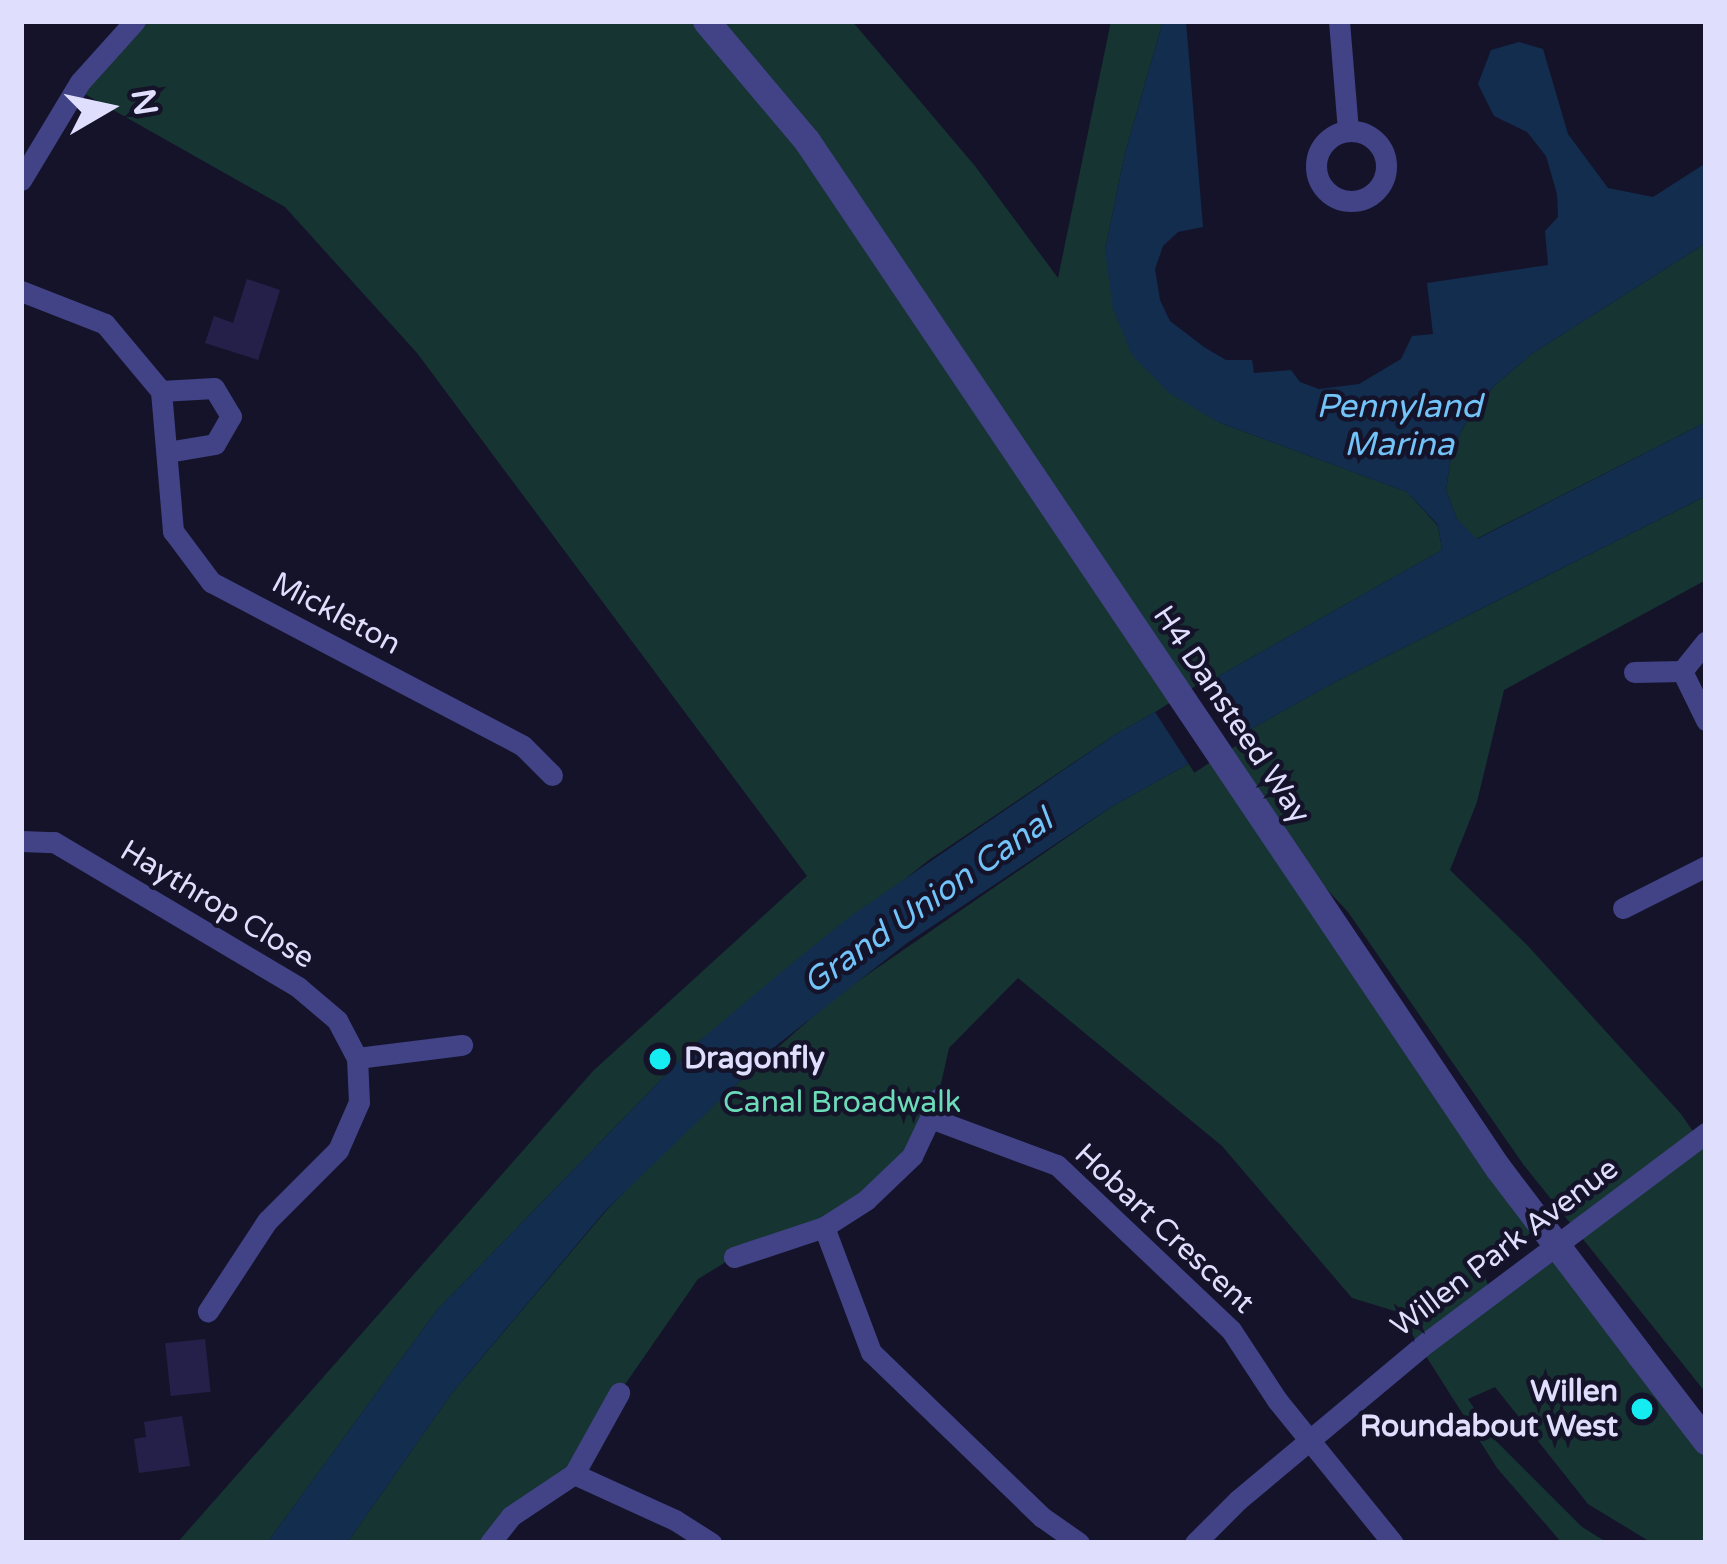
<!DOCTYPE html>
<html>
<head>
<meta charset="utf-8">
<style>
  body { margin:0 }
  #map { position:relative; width:1727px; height:1564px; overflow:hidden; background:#15132a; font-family:"Varela Round",sans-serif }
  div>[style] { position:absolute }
  .green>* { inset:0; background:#163431 }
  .water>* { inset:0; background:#122d4e }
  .pier>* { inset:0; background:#15132a; transform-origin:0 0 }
  .building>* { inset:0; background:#25204a; transform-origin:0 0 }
  .minor>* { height:21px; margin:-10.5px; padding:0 10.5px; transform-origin:10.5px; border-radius:10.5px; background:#414386 }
  .minor>.ring { margin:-10.5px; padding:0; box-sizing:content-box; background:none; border:21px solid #414386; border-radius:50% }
  .tertiary>* { height:27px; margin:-13.5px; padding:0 13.5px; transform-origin:13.5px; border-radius:13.5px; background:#414386 }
  .tertiary-bridge>* { height:27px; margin:-13.5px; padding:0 13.5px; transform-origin:13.5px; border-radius:13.5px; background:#414386 }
  .dots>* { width:33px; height:33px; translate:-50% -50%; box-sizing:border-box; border:6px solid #15132a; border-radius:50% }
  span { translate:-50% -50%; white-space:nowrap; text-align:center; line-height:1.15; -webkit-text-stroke:9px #15132a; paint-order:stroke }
  .street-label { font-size:30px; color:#dfdefd }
  .poi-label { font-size:30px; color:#dfdefd; font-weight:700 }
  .left { translate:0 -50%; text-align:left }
  .right { translate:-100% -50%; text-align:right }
  .park-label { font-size:30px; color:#6cdbb7 }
  .water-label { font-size:33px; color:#72c3f7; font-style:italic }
  .frame { position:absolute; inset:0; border:24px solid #dfdefd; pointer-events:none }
  .north { position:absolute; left:48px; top:48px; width:120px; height:120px; -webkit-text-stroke:9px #15132a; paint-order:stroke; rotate:81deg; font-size:33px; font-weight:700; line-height:48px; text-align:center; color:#dfdefd }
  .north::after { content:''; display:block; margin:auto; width:42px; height:54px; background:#dfdefd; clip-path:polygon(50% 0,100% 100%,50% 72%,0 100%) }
</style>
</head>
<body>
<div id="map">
  <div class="green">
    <i style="clip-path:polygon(135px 21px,852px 21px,975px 166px,1058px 278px,1111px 21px,1163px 21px,1125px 153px,1105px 250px,1218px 422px,1407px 492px,1438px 526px,1442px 550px,1116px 734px,929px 860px,697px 1043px,437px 1310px,267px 1543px,177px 1543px,593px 1071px,807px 876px,417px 353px,285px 207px,76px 89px)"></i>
    <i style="clip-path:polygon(1706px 243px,1706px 422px,1476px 539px,1457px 519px,1446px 490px,1452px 451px,1465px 424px,1495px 385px,1533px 353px)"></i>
    <i style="clip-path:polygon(1706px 496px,1706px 580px,1504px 690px,1477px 802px,1450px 870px,1528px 946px,1681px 1114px,1706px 1150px,1706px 1393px,1523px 1164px,1348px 912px,1262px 820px,1542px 1226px,1481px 1265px,1491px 1294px,1558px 1247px,1706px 1441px,1706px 1543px,1652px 1543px,1588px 1504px,1495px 1387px,1468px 1399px,1495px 1440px,1582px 1527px,1608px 1543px,1562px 1543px,1497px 1468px,1398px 1312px,1352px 1298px,1222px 1146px,1018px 978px,949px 1048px,933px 1119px,866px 1200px,734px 1257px,698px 1279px,619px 1393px,574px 1474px,490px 1543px,347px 1543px,452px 1393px,605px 1212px,681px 1133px,835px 997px,1111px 807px,1337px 681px)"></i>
  </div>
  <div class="water">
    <i style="clip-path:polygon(1163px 21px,1186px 21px,1203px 227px,1178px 232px,1163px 246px,1155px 269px,1160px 300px,1170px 321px,1204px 347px,1226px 360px,1252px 360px,1254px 373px,1291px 370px,1300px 382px,1319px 389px,1359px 384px,1401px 359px,1412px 336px,1433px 334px,1427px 283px,1548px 265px,1545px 231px,1558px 217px,1557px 194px,1546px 156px,1527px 132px,1494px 116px,1478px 84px,1491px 50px,1519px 42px,1543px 49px,1568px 134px,1608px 188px,1653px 197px,1706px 163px,1706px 243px,1533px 353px,1495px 385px,1465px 424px,1452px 451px,1446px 490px,1457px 519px,1477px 539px,1706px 422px,1706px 496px,1337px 681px,1111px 807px,907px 943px,777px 1045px,605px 1211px,452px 1393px,347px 1543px,267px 1543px,437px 1310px,697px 1043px,779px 974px,848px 918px,1116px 734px,1442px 550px,1438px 525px,1407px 492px,1218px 422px,1169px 393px,1132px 355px,1113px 309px,1105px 250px,1125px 153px)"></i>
  </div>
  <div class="pier">
    <i style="left:1208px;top:678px;width:72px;height:63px;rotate:57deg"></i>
  </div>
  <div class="building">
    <i style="clip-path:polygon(247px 279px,280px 290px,258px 360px,205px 343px,214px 316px,233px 323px)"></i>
    <i style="left:205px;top:1339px;width:53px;height:40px;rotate:84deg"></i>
    <i style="clip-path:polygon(182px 1416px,190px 1466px,139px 1473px,134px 1439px,146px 1437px,144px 1422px)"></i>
  </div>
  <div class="minor">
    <i style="left:1339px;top:21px;width:109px;rotate:85.3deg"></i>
    <i class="ring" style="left:1316px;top:131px;width:49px;height:49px"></i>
    <i style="left:21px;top:180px;width:114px;rotate:-59deg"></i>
    <i style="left:80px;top:82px;width:82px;rotate:-48deg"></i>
    <i style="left:21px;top:291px;width:90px;rotate:21.4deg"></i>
    <i style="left:105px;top:324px;width:87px;rotate:50.1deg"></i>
    <i style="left:161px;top:391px;width:141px;rotate:85.1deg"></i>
    <i style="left:173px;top:531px;width:64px;rotate:53.3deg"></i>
    <i style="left:211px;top:582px;width:352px;rotate:27.7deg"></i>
    <i style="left:523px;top:746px;width:41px;rotate:45deg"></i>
    <i style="left:161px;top:391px;width:53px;rotate:-3.2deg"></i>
    <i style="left:214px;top:388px;width:33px;rotate:59deg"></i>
    <i style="left:231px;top:416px;width:32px;rotate:120deg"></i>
    <i style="left:215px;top:444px;width:49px;rotate:170.5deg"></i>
    <i style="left:1682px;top:671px;width:55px;rotate:63.9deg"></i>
    <i style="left:1634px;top:672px;width:48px;rotate:-1.2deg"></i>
    <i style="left:1682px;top:671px;width:38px;rotate:-51deg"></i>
    <i style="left:21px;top:841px;width:33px;rotate:2deg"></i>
    <i style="left:54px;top:842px;width:284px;rotate:30.7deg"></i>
    <i style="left:298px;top:987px;width:51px;rotate:40.2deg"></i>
    <i style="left:337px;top:1020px;width:43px;rotate:62.2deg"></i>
    <i style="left:357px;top:1058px;width:44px;rotate:87.4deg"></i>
    <i style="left:359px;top:1102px;width:52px;rotate:113.6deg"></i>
    <i style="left:338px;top:1150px;width:100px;rotate:135deg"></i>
    <i style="left:267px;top:1221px;width:108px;rotate:123.2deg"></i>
    <i style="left:1623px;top:908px;width:93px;rotate:-26.8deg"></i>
    <i style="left:357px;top:1058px;width:106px;rotate:-7.1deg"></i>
    <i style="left:933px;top:1119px;width:132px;rotate:20.4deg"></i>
    <i style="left:1057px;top:1165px;width:240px;rotate:43.5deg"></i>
    <i style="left:1231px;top:1330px;width:84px;rotate:56.7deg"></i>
    <i style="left:1277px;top:1400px;width:184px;rotate:51deg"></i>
    <i style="left:824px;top:1227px;width:134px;rotate:69.4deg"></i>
    <i style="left:871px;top:1352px;width:238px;rotate:44deg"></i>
    <i style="left:1042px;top:1517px;width:45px;rotate:35.1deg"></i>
    <i style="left:734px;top:1257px;width:95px;rotate:-18.4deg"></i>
    <i style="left:824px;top:1227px;width:50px;rotate:-32.7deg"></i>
    <i style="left:866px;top:1200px;width:64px;rotate:-43.7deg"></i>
    <i style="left:912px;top:1156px;width:65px;rotate:-64.6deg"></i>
    <i style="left:574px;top:1474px;width:111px;rotate:24.5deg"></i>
    <i style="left:675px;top:1520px;width:43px;rotate:32.6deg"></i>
    <i style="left:490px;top:1543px;width:34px;rotate:-52deg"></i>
    <i style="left:511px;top:1516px;width:76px;rotate:-33.7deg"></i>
    <i style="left:574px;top:1474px;width:93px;rotate:-60.9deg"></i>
    <i style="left:1195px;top:1543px;width:61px;rotate:-45deg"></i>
    <i style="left:1238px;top:1500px;width:245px;rotate:-39.9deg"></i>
    <i style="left:1426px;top:1343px;width:350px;rotate:-36.9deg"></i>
  </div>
  <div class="tertiary">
    <i style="left:706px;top:21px;width:157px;rotate:49.9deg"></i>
    <i style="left:807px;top:141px;width:1238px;rotate:56.07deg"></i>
    <i style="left:1639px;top:1354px;width:110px;rotate:52.4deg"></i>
  </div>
  <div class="tertiary-bridge">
    <i style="left:1498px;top:1168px;width:233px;rotate:52.8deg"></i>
  </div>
  <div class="dots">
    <i style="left:660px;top:1059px;background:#15ecf2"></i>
    <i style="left:1642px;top:1409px;background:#15ecf2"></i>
  </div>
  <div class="street-label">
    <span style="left:336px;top:614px;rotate:28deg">Mickleton</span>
    <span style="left:1231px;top:715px;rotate:56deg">H4 Dansteed Way</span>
    <span style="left:217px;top:905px;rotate:31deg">Haythrop Close</span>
    <span style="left:1164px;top:1229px;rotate:43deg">Hobart Crescent</span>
    <span style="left:1505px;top:1248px;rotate:-37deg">Willen Park Avenue</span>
  </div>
  <div class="poi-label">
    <span class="left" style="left:684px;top:1059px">Dragonfly</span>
    <span class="right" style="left:1618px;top:1409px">Willen<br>Roundabout West</span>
  </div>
  <div class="park-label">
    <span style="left:842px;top:1103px">Canal Broadwalk</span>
  </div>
  <div class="water-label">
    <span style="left:1399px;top:426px">Pennyland<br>Marina</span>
    <span style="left:928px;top:902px;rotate:-35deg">Grand Union Canal</span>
  </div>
  <div class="frame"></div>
  <div class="north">N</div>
</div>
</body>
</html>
